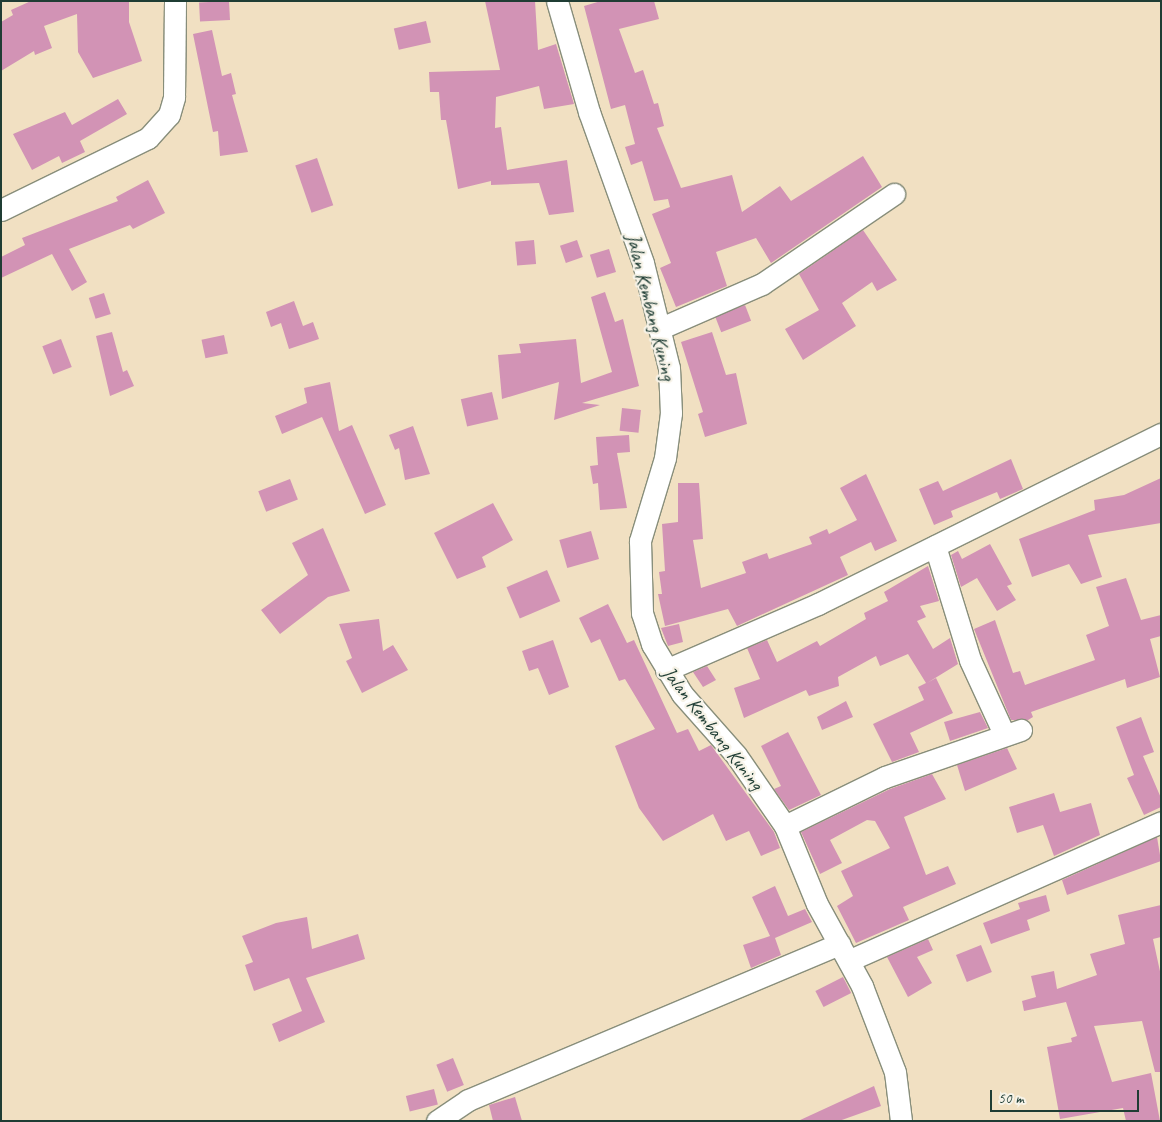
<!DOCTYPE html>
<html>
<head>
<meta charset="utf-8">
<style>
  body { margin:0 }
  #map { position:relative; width:1162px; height:1122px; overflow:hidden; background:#f1e0c2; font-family:Caveat,sans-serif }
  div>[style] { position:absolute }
  .building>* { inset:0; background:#d293b5; transform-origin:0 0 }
  .roads { filter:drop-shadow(1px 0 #888e7b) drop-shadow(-1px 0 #888e7b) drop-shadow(0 1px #888e7b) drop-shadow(0 -1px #888e7b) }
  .minor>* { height:21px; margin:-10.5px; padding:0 10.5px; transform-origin:10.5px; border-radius:10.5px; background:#fff }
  span { translate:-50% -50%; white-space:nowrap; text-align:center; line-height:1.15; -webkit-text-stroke:4.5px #f7f3e8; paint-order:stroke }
  .street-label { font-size:20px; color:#1f3d34 }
  .frame { position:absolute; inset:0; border:2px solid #1f3d34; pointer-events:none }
  .scale { position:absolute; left:990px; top:1090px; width:149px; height:22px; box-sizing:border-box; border:2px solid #1f3d34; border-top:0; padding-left:6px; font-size:15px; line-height:18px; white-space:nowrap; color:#1f3d34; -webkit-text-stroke:4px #f7f3e8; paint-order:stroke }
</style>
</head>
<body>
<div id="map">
  <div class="building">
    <i style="clip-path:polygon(31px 1px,129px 1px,129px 22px,142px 61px,93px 78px,78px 52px,77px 14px,44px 26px,52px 48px,35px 55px,34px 51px,1px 71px,1px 22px,13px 15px,11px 10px)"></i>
    <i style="left:229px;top:1px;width:19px;height:30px;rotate:87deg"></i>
    <i style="clip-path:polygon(485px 1px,535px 1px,538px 50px,556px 44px,574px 104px,544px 109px,539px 86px,496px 97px,495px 128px,501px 127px,507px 170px,567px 160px,574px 212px,549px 215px,539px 183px,491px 185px,491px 181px,458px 189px,446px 120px,441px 120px,439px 92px,430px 92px,429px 72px,500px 70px)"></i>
    <i style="clip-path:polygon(601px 1px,654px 1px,659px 19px,619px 29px,635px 73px,643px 70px,654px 104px,658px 103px,664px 126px,657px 128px,681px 188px,732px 175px,742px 212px,780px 186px,791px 201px,863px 156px,882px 187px,771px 263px,756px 238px,716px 252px,727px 286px,676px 307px,660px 268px,671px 263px,652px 214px,670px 207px,668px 199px,654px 201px,642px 161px,631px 165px,625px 147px,635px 144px,625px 105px,611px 109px,584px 6px)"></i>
    <i style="left:426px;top:21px;width:22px;height:33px;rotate:77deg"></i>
    <i style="clip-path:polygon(212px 30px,222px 76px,231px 73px,236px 94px,232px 95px,248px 152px,220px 156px,218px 131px,213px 132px,193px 34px)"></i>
    <i style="clip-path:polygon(118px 99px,127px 114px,80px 141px,85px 152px,62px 163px,59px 156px,32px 170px,13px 134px,65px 112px,72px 125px)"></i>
    <i style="left:317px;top:158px;width:50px;height:23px;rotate:71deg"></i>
    <i style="clip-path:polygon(148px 180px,165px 213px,133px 229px,130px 225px,69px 249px,87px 282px,72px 291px,52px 254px,1px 278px,1px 257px,25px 245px,22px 238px,118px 201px,116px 197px)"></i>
    <i style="clip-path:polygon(863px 230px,897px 280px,877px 291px,872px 282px,842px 303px,856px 326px,803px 360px,785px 329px,819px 310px,799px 274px)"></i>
    <i style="left:534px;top:240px;width:24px;height:19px;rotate:85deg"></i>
    <i style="left:577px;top:240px;width:18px;height:18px;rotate:71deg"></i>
    <i style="left:609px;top:249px;width:24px;height:20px;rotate:73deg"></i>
    <i style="clip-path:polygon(605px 292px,615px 322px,623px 319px,639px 386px,582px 403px,600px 405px,554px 420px,559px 382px,502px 399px,498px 355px,521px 353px,519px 344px,576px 339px,581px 383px,612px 372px,591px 297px)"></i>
    <i style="left:104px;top:293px;width:22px;height:16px;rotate:72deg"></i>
    <i style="clip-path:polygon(294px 301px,303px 326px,313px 322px,319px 339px,289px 349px,281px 323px,271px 327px,266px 312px)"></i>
    <i style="left:745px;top:305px;width:17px;height:32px;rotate:69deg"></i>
    <i style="clip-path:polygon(112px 332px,123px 372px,127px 370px,134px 386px,110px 396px,96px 336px)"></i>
    <i style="clip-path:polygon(712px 332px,726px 375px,736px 373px,747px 424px,705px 437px,698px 414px,703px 412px,681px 342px)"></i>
    <i style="left:224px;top:335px;width:19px;height:23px;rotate:78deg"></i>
    <i style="left:61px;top:339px;width:30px;height:20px;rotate:69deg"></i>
    <i style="clip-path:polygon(330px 382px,339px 431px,352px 425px,386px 505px,365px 514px,322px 417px,282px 434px,275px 416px,307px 403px,304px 388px)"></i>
    <i style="left:492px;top:392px;width:28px;height:32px;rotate:77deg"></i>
    <i style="left:622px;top:408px;width:19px;height:23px;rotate:6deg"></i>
    <i style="clip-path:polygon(413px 426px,430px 474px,405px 480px,399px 448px,395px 450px,389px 435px)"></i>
    <i style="clip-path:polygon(629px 435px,630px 452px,617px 453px,627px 508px,600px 510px,598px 483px,593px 484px,590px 466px,598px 465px,596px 437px)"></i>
    <i style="clip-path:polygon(1011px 459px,1023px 489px,1000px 499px,997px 492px,951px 511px,953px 517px,934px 525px,919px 489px,938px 481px,943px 491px)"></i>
    <i style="clip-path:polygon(866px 474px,897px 541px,875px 551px,871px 542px,840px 557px,848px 575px,737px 626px,728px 609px,665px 626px,658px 594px,662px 594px,659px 572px,665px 571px,662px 524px,678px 522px,678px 483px,699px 483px,703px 539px,693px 540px,701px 588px,746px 573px,742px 562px,767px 553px,769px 559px,812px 544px,809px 537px,827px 529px,829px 534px,857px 520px,840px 488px)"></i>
    <i style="clip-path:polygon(1161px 478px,1161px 523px,1088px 535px,1102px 577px,1081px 584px,1069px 564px,1032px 577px,1019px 539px,1095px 510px,1094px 500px,1124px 495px)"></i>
    <i style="left:290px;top:479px;width:22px;height:34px;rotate:69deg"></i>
    <i style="clip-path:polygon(493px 503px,513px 540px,482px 557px,486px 567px,457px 579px,434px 533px)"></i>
    <i style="clip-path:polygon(323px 528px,350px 591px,328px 597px,280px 634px,261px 610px,308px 575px,292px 543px)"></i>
    <i style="left:591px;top:531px;width:29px;height:33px;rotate:74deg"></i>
    <i style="clip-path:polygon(990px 544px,1012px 584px,1007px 586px,1016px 600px,997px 611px,977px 578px,961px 587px,951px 555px,958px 551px,962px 559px)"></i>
    <i style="clip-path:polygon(928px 566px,939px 601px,920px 606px,926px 617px,917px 621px,933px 649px,950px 638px,958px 664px,927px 683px,936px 678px,953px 713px,910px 733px,919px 752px,892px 762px,873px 724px,924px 700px,918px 687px,926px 683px,908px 654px,880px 666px,876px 656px,838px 677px,839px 686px,809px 696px,806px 690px,744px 718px,734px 688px,760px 679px,747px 648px,767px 640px,777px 662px,817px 641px,820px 646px,866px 619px,864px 613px,888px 601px,884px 592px)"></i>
    <i style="left:547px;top:570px;width:34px;height:44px;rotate:67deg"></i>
    <i style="clip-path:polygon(1126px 578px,1141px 620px,1161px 615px,1161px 636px,1150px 639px,1160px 677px,1127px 688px,1125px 679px,1031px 712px,1033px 717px,1028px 720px,1011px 720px,974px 629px,995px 620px,1013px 673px,1020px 671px,1025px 685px,1095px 660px,1086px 635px,1109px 626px,1096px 587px)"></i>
    <i style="clip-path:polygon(608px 604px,627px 643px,634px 640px,677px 733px,688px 729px,699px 751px,711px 745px,774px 832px,780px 848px,761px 856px,749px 831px,726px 841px,713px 814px,663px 841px,639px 808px,615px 746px,655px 729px,625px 679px,619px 681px,600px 639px,591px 643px,579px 618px)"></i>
    <i style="clip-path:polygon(379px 619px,383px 651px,393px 645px,408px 670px,362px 693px,346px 661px,352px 658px,339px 624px)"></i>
    <i style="clip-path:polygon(679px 624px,683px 642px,668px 646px,661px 628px)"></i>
    <i style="clip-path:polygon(553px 640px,569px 687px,549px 695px,538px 668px,529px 671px,522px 651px)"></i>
    <i style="clip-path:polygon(707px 666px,716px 680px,703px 687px,693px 672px)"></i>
    <i style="clip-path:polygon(846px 701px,853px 717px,822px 730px,817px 717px)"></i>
    <i style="clip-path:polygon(980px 712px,988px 728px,950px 741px,944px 722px)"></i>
    <i style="clip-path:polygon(1141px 717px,1154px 752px,1143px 756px,1161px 798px,1161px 807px,1144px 815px,1127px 778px,1134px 775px,1116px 727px)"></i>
    <i style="clip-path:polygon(788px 732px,821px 795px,789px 810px,774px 789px,781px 786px,761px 746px)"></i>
    <i style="clip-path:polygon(1007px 748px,1017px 769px,965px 791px,957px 765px)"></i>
    <i style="clip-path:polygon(932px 774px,946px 799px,904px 817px,926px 875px,948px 866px,956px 884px,903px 907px,909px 920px,856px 943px,837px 906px,853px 896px,841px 871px,890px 848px,875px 821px,867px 820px,830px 840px,842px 863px,820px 874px,801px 832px,890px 789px)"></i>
    <i style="clip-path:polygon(1054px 793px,1060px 812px,1091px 803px,1100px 835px,1054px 856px,1043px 825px,1017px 833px,1009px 807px)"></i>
    <i style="clip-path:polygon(1157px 837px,1161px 861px,1067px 895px,1062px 880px)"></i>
    <i style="clip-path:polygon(775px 886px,788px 916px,805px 909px,812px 922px,775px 938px,781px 955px,751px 968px,743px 945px,770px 936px,752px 897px)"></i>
    <i style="clip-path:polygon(1046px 895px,1050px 911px,1027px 920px,1030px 930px,991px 944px,983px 923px,1020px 909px,1018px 903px)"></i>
    <i style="clip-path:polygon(1161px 905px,1161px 937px,1153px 939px,1161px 976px,1161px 1072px,1155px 1072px,1142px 1021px,1094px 1026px,1112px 1082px,1151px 1073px,1160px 1121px,1126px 1121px,1123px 1108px,1060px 1119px,1047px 1047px,1072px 1042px,1071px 1038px,1077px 1036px,1066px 1002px,1024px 1011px,1022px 1001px,1036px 997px,1031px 976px,1054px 971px,1057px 989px,1097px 975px,1090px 954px,1125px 944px,1118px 915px)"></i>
    <i style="clip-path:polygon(307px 917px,312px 949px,358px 934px,365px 959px,306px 978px,325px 1022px,279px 1042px,272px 1024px,302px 1011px,289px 978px,254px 991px,245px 965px,253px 962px,242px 936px,276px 923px)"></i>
    <i style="clip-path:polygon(928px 939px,933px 950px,917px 957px,932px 983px,908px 997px,887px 957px)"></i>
    <i style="left:981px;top:945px;width:29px;height:27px;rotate:68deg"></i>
    <i style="left:843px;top:977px;width:18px;height:31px;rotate:63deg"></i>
    <i style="left:453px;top:1058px;width:29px;height:18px;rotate:68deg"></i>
    <i style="clip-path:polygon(874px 1086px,881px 1106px,839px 1121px,798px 1121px)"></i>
    <i style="left:434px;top:1089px;width:16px;height:29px;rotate:76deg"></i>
    <i style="clip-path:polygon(515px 1097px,522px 1121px,493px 1121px,489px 1105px)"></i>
  </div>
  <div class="roads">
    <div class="minor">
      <i style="left:557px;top:1px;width:116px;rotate:73.9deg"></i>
      <i style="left:589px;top:112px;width:160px;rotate:70.3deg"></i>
      <i style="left:643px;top:263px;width:108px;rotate:76.1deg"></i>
      <i style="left:669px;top:368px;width:45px;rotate:87.5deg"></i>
      <i style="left:671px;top:413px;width:45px;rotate:97.6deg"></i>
      <i style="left:665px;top:458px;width:87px;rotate:106.8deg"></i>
      <i style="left:640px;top:541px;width:72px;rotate:88.4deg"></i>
      <i style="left:642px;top:613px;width:33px;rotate:72deg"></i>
      <i style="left:652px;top:644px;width:58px;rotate:59deg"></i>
      <i style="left:682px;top:694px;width:81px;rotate:48.5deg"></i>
      <i style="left:736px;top:755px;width:86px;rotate:55.4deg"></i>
      <i style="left:785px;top:826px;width:84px;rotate:67.7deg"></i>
      <i style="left:817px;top:904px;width:94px;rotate:61.2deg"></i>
      <i style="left:862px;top:986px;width:92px;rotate:69deg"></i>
      <i style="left:895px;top:1072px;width:49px;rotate:83deg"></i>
      <i style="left:1px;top:210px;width:164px;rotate:-26.1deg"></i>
      <i style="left:148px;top:138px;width:31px;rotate:-48deg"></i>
      <i style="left:169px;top:115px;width:19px;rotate:-74deg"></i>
      <i style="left:174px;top:97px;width:96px;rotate:-89.4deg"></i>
      <i style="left:659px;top:329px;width:112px;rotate:-23.6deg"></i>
      <i style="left:762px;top:284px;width:160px;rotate:-34.3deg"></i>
      <i style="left:935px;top:546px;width:119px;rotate:72.9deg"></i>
      <i style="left:970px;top:660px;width:81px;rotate:65.3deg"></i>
      <i style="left:666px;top:670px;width:166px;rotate:-23.5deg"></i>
      <i style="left:818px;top:604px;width:383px;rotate:-26.4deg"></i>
      <i style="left:785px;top:826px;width:111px;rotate:-26.1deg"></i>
      <i style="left:885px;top:777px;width:144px;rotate:-19.1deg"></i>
      <i style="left:850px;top:960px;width:340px;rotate:-23.9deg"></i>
      <i style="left:437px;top:1121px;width:37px;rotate:-34deg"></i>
      <i style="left:468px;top:1100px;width:403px;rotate:-22.8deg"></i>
    </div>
  </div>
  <div class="street-label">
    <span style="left:651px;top:307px;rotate:76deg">Jalan Kembang Kuning</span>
    <span style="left:713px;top:728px;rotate:52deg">Jalan Kembang Kuning</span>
  </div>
  <div class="frame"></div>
  <div class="scale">50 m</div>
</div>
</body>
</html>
